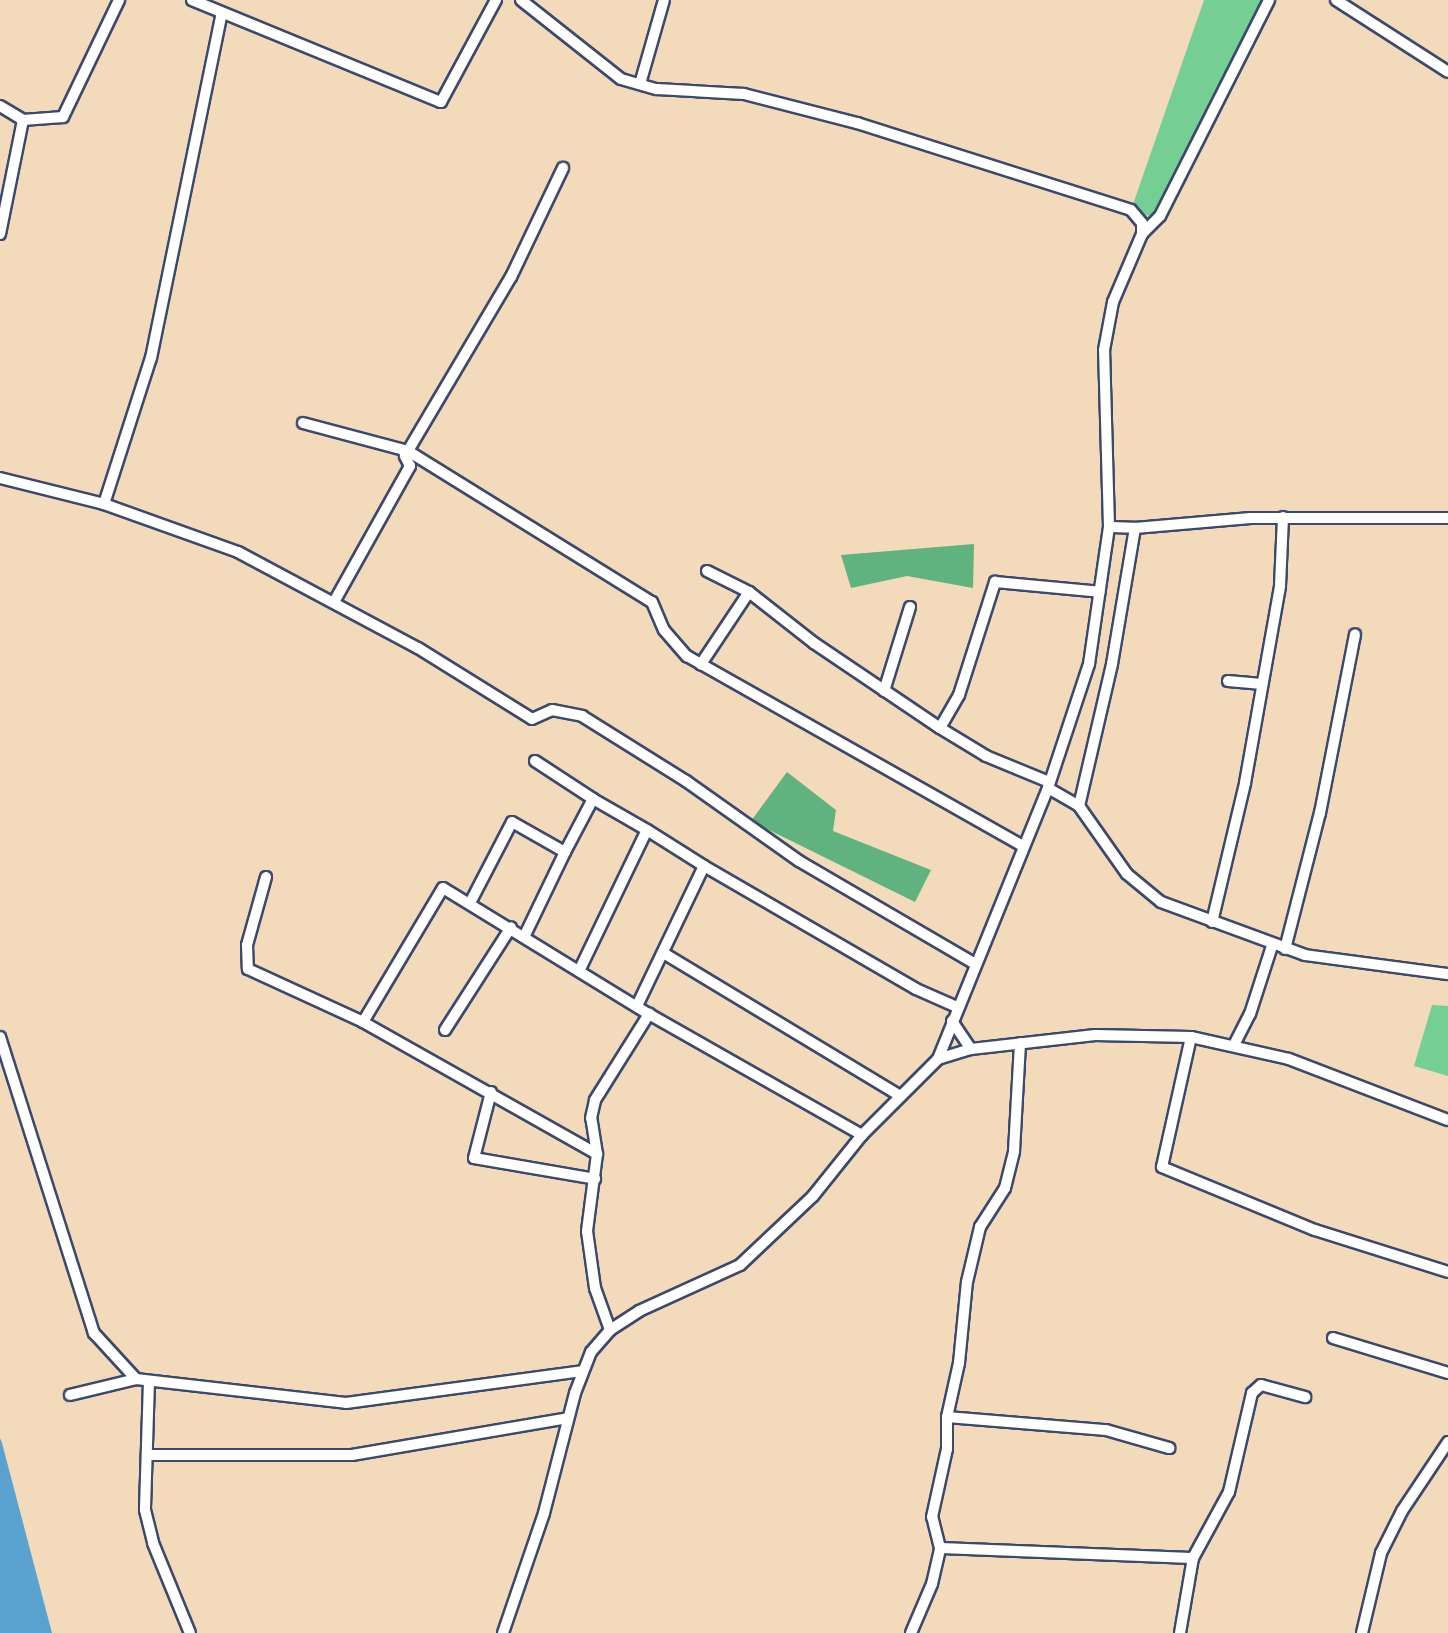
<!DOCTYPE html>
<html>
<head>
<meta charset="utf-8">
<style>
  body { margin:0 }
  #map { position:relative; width:1448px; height:1633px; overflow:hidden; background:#f3dabb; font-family:"Playpen Sans",sans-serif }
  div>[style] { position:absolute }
  .green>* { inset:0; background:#75cf95 }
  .forest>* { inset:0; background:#60b27e }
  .water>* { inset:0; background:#5aa3d1 }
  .roads { filter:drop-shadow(2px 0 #3b496c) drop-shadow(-2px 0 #3b496c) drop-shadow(0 2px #3b496c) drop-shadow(0 -2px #3b496c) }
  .minor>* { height:10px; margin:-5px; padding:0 5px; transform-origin:5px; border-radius:5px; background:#fff }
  span { translate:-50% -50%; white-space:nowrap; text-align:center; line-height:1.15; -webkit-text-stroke:6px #fcf5e5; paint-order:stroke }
</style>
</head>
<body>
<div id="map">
  <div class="green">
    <i style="clip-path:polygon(1204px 0,1261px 0,1265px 8px,1160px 216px,1137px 215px,1131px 210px)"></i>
    <i style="clip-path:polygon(1432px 1005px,1448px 1006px,1448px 1076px,1414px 1066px)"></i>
  </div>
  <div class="forest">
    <i style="clip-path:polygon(974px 544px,973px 588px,907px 576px,851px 588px,841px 555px)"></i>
    <i style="clip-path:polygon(787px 772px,836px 810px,833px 831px,931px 870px,915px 902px,751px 821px)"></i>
  </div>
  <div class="water">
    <i style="clip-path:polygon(0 1438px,2px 1443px,52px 1633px,0 1633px)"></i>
  </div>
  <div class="roads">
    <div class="minor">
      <i style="left:192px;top:0;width:269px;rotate:22.3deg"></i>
      <i style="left:441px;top:102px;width:116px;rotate:-61.7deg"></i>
      <i style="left:521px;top:0;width:127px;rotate:38.3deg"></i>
      <i style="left:621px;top:79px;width:37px;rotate:16deg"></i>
      <i style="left:657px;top:89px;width:87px;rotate:3.3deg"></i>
      <i style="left:744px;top:94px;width:117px;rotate:14.4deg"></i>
      <i style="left:857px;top:123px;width:287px;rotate:17.6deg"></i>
      <i style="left:1131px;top:210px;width:17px;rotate:50deg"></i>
      <i style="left:1142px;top:223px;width:11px;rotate:90deg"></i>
      <i style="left:1336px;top:0;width:133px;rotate:32.7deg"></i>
      <i style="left:640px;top:84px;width:87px;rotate:-74.1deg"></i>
      <i style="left:0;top:106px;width:27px;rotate:31deg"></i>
      <i style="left:0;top:234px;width:116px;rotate:-78.6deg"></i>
      <i style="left:23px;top:120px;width:40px;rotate:-4.3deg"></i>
      <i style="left:63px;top:117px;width:130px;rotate:-64.4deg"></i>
      <i style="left:303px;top:423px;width:109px;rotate:14.9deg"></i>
      <i style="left:408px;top:451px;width:287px;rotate:31.8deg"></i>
      <i style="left:652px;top:602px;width:30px;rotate:67deg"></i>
      <i style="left:664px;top:630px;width:35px;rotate:49deg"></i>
      <i style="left:687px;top:656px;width:16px;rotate:30deg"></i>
      <i style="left:0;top:478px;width:107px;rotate:14deg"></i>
      <i style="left:104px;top:504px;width:142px;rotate:19.7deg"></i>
      <i style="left:238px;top:552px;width:204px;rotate:28.1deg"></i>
      <i style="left:418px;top:648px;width:134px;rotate:31.9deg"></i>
      <i style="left:532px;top:719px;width:22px;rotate:-24deg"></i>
      <i style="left:552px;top:710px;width:31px;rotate:11deg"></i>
      <i style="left:582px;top:716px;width:123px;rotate:32deg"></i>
      <i style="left:686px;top:781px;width:138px;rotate:35.3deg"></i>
      <i style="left:799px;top:861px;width:204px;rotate:30.3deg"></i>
      <i style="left:104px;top:504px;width:153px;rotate:-72.2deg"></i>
      <i style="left:151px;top:358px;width:352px;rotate:-78.4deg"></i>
      <i style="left:1109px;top:527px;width:26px;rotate:2deg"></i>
      <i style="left:707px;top:571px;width:47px;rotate:26.6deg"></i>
      <i style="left:749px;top:592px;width:83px;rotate:38.1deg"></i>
      <i style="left:814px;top:643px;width:152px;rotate:34deg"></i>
      <i style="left:940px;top:728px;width:54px;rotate:31.3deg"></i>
      <i style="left:986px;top:756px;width:68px;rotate:22.4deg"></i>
      <i style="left:749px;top:592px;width:87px;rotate:123.7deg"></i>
      <i style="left:701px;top:664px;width:370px;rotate:29.5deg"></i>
      <i style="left:334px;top:602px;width:156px;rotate:-60.8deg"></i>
      <i style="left:410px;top:466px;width:11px;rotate:-117deg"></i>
      <i style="left:405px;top:456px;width:208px;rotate:-59.4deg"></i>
      <i style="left:511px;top:277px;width:121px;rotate:-64.5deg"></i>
      <i style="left:1228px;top:681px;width:34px;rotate:5deg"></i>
      <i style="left:884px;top:691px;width:88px;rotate:-72.8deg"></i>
      <i style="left:940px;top:728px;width:38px;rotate:-60deg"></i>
      <i style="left:959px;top:695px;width:119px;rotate:-72.3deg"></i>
      <i style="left:995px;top:582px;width:105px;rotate:5.4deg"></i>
      <i style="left:535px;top:761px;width:69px;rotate:33.2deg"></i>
      <i style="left:1048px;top:788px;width:131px;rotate:-71.7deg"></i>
      <i style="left:1089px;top:664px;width:138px;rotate:-81.7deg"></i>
      <i style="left:1109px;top:527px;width:177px;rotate:-91.6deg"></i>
      <i style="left:1104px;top:350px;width:49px;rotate:-79.4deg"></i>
      <i style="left:1113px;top:302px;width:74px;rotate:-66.9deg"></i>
      <i style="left:1142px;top:234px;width:25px;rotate:-45deg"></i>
      <i style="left:1160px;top:216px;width:242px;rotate:-63.2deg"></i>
      <i style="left:1079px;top:806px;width:146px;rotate:-76.9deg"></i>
      <i style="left:1112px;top:664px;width:138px;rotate:-80.4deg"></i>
      <i style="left:1135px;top:528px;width:116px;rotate:-4.9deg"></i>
      <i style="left:1251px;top:518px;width:197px"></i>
      <i style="left:704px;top:866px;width:245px;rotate:30.1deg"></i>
      <i style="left:916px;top:989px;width:45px;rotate:23.7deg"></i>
      <i style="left:266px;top:877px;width:71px;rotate:105.6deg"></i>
      <i style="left:247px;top:945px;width:24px;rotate:88deg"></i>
      <i style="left:248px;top:969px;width:127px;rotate:24.7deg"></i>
      <i style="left:363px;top:1022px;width:269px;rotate:29.4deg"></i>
      <i style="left:597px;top:1154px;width:78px;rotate:97.4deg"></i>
      <i style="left:587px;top:1231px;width:58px;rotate:82deg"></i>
      <i style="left:595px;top:1288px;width:45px;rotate:70.3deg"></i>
      <i style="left:470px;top:903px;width:91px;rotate:-62.6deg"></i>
      <i style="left:512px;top:822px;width:61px;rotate:29.5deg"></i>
      <i style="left:565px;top:852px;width:60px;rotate:-62.2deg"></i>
      <i style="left:593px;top:799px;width:62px;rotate:29.9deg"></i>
      <i style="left:647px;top:830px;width:67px;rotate:32.3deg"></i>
      <i style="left:704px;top:866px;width:155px;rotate:115.6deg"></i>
      <i style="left:1212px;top:922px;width:143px;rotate:-76.6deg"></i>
      <i style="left:1245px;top:783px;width:200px;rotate:-79.9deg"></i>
      <i style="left:1280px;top:586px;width:69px;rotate:-87.5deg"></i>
      <i style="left:525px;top:935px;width:92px;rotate:-64.3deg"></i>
      <i style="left:1285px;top:949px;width:140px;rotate:-75.6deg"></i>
      <i style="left:1320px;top:813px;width:182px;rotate:-78.9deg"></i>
      <i style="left:665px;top:954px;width:273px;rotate:31.1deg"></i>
      <i style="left:580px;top:969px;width:154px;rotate:-64.3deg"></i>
      <i style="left:952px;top:1021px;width:34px;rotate:56deg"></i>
      <i style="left:363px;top:1022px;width:156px;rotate:-59.2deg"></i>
      <i style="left:443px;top:888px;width:241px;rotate:31.5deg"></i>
      <i style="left:649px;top:1014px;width:245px;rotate:29.6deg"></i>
      <i style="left:445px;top:1030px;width:122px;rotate:-57.3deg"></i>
      <i style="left:0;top:1037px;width:311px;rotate:72.4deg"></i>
      <i style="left:94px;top:1333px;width:62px;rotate:47.6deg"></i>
      <i style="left:136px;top:1379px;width:211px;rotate:6.5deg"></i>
      <i style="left:346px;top:1403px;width:238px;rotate:-7.7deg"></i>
      <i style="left:1191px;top:1037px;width:133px;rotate:102.6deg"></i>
      <i style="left:1162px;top:1167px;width:165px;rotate:22.4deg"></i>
      <i style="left:1315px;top:1230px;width:139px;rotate:17.5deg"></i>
      <i style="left:1234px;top:1045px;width:35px;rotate:-63deg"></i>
      <i style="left:1250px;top:1014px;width:71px;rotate:-72.1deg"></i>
      <i style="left:938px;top:1059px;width:292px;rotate:-67.9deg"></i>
      <i style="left:1048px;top:788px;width:36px;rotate:30deg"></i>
      <i style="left:1079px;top:806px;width:83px;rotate:54.8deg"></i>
      <i style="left:1127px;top:874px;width:44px;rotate:39.5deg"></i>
      <i style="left:1161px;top:902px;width:153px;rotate:20.2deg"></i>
      <i style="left:1305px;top:955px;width:144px;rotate:7.6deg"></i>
      <i style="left:491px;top:1092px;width:68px;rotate:104.4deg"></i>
      <i style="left:474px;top:1158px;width:123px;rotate:9.8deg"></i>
      <i style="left:597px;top:1154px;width:36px;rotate:-99deg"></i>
      <i style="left:591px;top:1118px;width:18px;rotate:-77deg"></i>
      <i style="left:595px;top:1100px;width:102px;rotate:-57.9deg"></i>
      <i style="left:1333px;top:1338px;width:120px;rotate:16.9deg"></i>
      <i style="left:149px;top:1381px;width:129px;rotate:91.8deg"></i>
      <i style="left:145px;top:1510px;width:34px;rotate:76deg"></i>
      <i style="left:153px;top:1543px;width:97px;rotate:67.7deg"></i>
      <i style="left:70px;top:1395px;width:68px;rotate:-13.6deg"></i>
      <i style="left:947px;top:1417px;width:160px;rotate:4.7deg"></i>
      <i style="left:1106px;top:1430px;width:66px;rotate:15.9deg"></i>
      <i style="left:147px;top:1455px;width:205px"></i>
      <i style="left:352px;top:1455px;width:219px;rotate:-9.7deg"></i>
      <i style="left:940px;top:1548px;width:253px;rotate:2.3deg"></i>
      <i style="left:503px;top:1633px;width:127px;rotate:-71.1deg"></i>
      <i style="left:544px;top:1513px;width:124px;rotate:-75.5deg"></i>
      <i style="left:575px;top:1393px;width:44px;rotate:-68.7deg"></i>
      <i style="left:591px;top:1352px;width:29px;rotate:-49deg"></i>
      <i style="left:610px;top:1330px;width:35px;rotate:-33deg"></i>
      <i style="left:639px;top:1311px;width:111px;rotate:-24.5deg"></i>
      <i style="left:740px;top:1265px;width:100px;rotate:-43.4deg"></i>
      <i style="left:813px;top:1196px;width:78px;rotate:-51.2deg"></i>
      <i style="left:862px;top:1135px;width:107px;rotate:-45deg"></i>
      <i style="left:938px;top:1059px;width:34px;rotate:-17deg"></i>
      <i style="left:971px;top:1049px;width:125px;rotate:-6.4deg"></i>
      <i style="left:1095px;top:1035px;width:96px;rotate:1.2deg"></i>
      <i style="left:1191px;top:1037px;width:100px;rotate:12.7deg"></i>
      <i style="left:1289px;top:1059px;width:170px;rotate:21deg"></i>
      <i style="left:911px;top:1633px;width:53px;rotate:-66.8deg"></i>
      <i style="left:932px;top:1584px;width:37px;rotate:-77deg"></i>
      <i style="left:940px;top:1548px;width:32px;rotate:-104deg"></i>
      <i style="left:932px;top:1517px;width:70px;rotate:-77.6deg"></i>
      <i style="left:947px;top:1449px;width:32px;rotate:-90deg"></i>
      <i style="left:947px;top:1417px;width:55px;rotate:-77.5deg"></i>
      <i style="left:959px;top:1363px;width:81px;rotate:-84.4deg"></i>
      <i style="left:967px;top:1282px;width:57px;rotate:-76.7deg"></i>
      <i style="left:980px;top:1227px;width:46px;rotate:-57.3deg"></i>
      <i style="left:1005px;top:1188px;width:38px;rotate:-76deg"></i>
      <i style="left:1014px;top:1151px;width:108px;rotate:-86.8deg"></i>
      <i style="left:1180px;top:1633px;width:76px;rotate:-80.2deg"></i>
      <i style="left:1193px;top:1558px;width:75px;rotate:-61.4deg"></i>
      <i style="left:1229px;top:1492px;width:102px;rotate:-76.9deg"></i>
      <i style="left:1252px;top:1393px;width:12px;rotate:-42deg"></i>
      <i style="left:1261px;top:1385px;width:46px;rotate:15.3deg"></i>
      <i style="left:1362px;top:1633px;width:82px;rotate:-76.6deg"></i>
      <i style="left:1381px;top:1553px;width:47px;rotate:-63.4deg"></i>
      <i style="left:1402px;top:1511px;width:83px;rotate:-56.3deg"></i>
    </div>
  </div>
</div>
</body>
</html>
